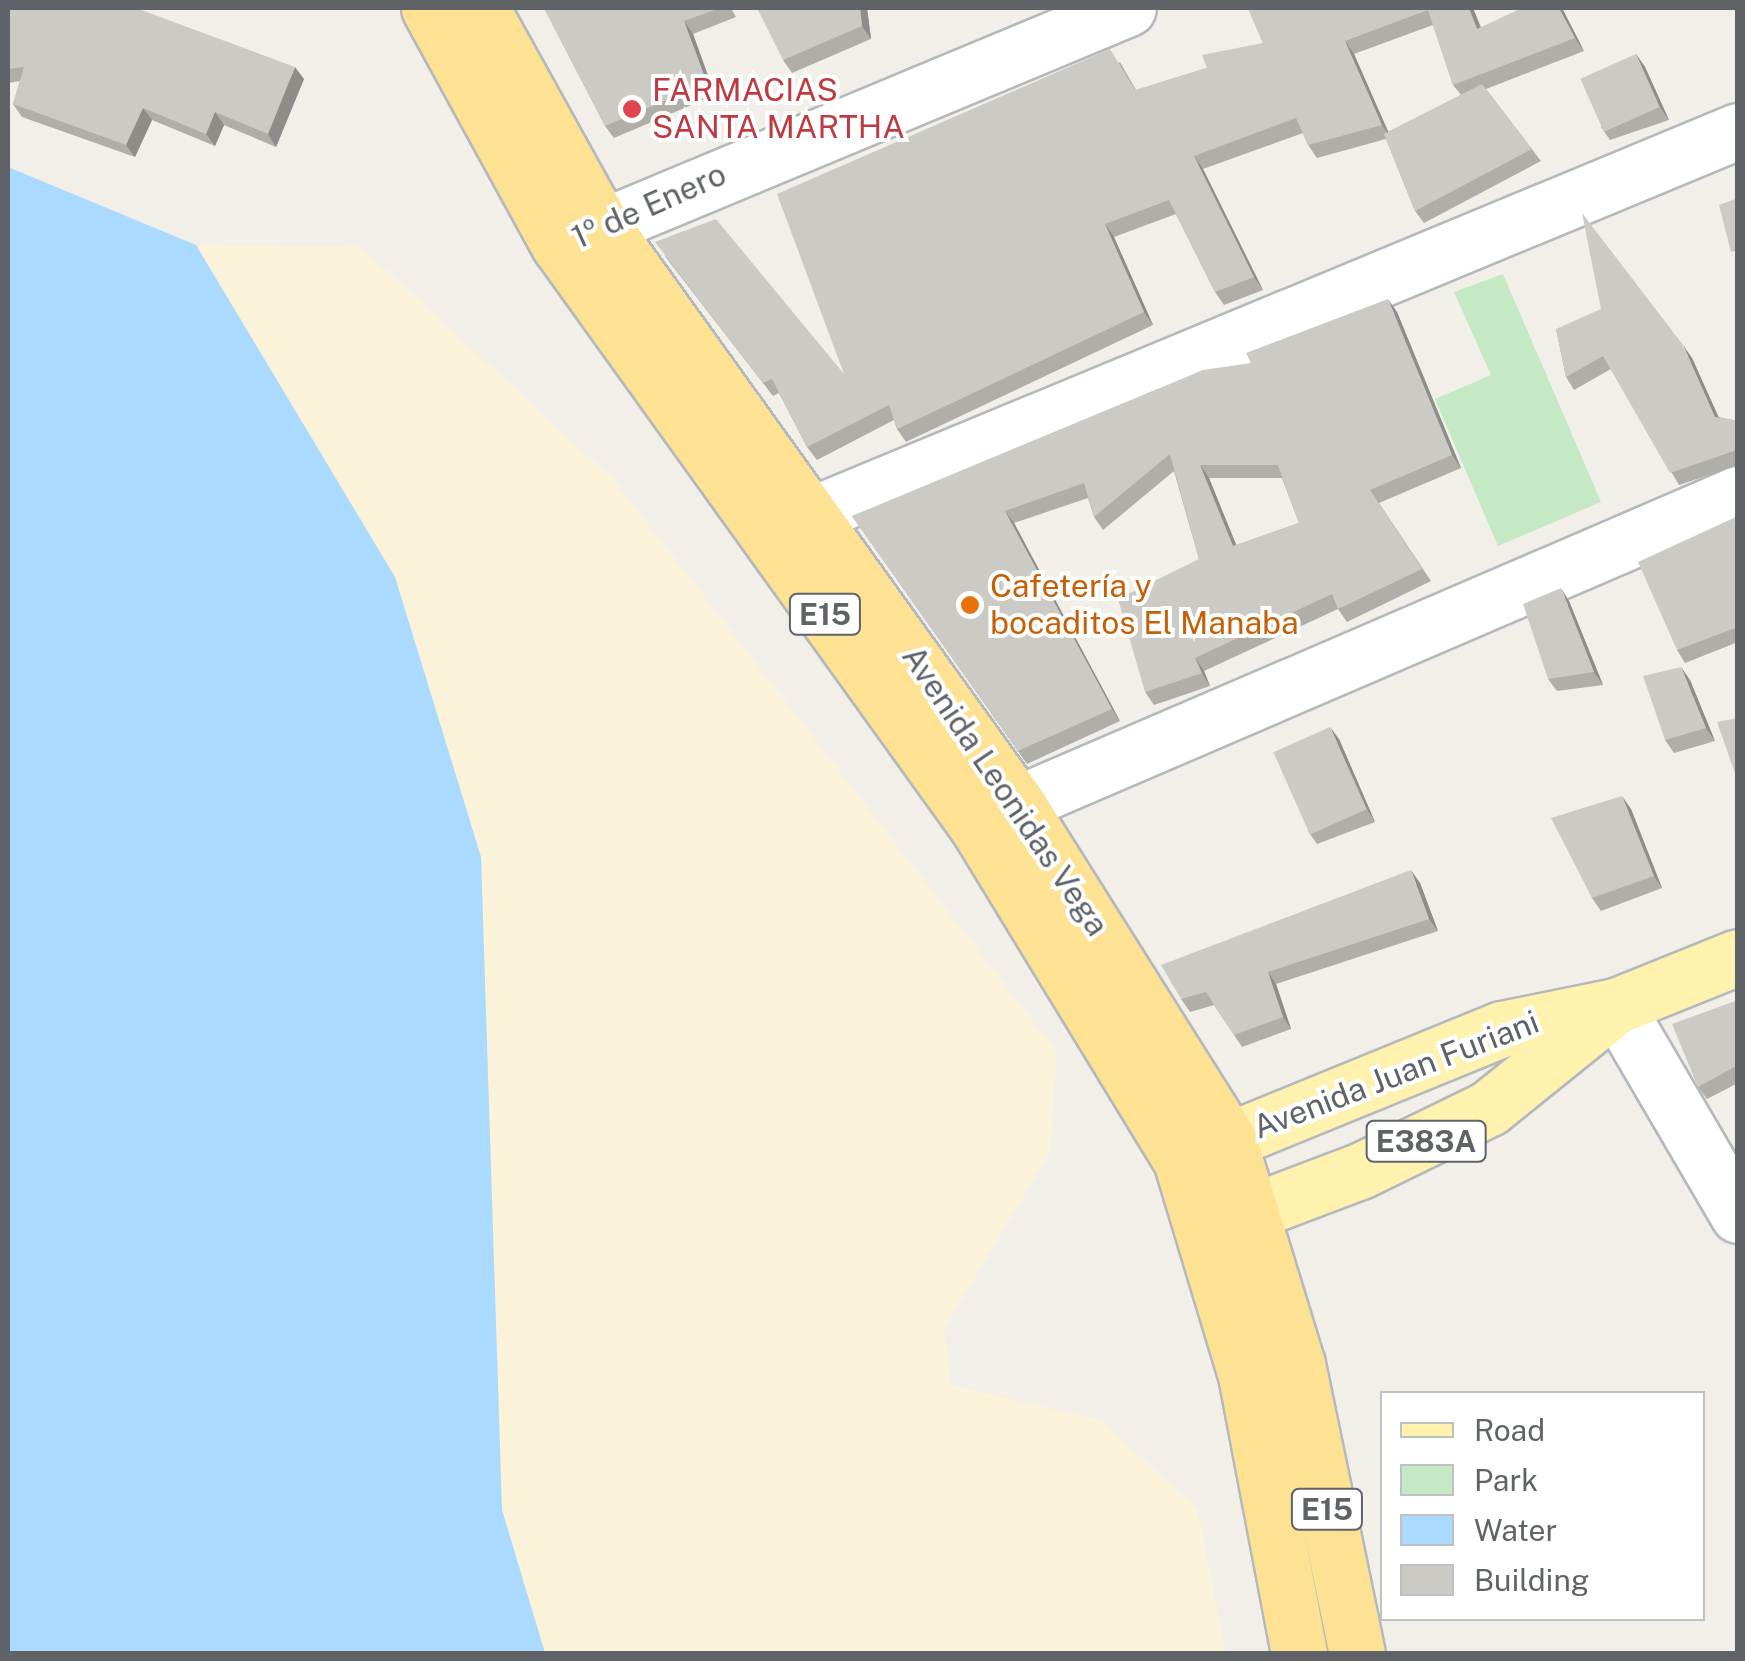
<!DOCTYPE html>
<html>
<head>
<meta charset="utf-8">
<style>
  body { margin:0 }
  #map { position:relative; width:1745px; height:1661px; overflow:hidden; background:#f1efe8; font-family:"Public Sans",sans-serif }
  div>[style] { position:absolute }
  .green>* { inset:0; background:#c5e8c5 }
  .sand>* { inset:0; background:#fbf3d9 }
  .water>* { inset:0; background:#aadaff }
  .roads { filter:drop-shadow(2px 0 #b5b8bc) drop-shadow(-2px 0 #b5b8bc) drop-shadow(0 2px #b5b8bc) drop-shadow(0 -2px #b5b8bc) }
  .minor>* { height:55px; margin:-27.5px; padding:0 27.5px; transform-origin:27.5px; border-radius:27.5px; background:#fff }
  .major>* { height:55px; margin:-27.5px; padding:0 27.5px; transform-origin:27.5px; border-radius:27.5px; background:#fff2af }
  .highway>* { height:55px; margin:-27.5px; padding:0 27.5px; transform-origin:27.5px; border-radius:27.5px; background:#fde293 }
  .wall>* { inset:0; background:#afaea9 }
  .shaded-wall>* { inset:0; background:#8f8d8a }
  .building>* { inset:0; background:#cccac5; transform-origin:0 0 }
  .dots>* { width:28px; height:28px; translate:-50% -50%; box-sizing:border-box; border:5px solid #fff; border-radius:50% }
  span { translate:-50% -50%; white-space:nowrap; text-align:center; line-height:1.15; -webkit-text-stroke:8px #fff; paint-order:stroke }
  .shield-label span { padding:2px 8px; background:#fff; border:2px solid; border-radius:8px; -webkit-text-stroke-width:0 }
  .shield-label { font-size:30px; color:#5f6368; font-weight:700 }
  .health-label { font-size:32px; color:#be3a42 }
  .left { translate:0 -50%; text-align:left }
  .street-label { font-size:32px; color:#5f6368 }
  .food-label { font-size:32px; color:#c56008 }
  .frame { position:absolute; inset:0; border:10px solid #5f6368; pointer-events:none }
  .legend { position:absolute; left:1380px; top:1391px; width:325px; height:230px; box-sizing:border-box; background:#fff; border:2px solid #bfc1c3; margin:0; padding:12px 18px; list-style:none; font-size:30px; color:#5f6368 }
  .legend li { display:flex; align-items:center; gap:20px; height:50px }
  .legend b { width:50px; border:2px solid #bfc1c3 }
</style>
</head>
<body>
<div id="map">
  <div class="green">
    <i style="clip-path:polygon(1503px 274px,1601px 502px,1498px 546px,1435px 399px,1491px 375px,1454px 292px)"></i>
  </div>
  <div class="sand">
    <i style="clip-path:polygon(196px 245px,361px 247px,614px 480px,1057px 1052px,1050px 1152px,944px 1329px,951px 1385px,1103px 1421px,1198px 1511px,1226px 1653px,545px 1653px,502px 1510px,481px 857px,395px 577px)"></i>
  </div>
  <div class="water">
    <i style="clip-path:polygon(8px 167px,196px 245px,395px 577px,481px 857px,502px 1510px,545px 1653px,8px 1653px)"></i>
  </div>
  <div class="roads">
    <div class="minor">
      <i style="left:561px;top:244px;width:614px;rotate:-22.6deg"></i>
      <i style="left:816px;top:513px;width:998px;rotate:-22.51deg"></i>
      <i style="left:1017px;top:804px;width:785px;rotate:-23.27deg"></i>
      <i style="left:1616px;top:1006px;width:242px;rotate:59.7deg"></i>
    </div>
    <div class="major">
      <i style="left:1183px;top:1159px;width:344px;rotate:-22.2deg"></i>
      <i style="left:1502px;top:1029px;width:116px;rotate:-11.4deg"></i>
      <i style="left:1616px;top:1006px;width:131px;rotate:-21.9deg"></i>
      <i style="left:1209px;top:1228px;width:161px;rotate:-20.7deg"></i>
      <i style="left:1360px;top:1171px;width:144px;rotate:-26deg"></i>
      <i style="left:1489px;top:1108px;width:163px;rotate:-38.8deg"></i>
    </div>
    <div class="highway">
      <i style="left:429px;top:8px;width:270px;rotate:61.3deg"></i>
      <i style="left:559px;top:245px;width:716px;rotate:54.27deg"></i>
      <i style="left:977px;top:826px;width:391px;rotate:58.6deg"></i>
      <i style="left:1181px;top:1160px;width:225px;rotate:73.2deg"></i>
      <i style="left:1246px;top:1375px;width:284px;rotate:79.2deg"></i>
      <i style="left:481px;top:8px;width:246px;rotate:61deg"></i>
      <i style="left:600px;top:223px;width:715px;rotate:54.33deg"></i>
      <i style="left:1017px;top:804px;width:396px;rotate:57.8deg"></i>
      <i style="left:1228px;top:1139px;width:235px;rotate:73deg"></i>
      <i style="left:1297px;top:1364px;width:296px;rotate:78.3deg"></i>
    </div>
  </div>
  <div class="wall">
    <i style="clip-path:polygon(8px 8px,304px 79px,276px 147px,224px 125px,215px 146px,152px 120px,135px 157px,22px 117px,13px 104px,20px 81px,8px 83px)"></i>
    <i style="clip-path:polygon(544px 8px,731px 8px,736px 17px,693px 34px,715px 95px,614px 138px,605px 126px)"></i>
    <i style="clip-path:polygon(867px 8px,871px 39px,792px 73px,783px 60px)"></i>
    <i style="clip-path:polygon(evenodd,1248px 8px,1473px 8px,1481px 27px,1562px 8px,1584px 51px,1486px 89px,1541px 161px,1424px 223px,1415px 211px,1386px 139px,1317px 158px,1308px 145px,1303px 133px,1203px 169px,1263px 290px,1224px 305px,1215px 292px,1176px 214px,1114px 237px,1153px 325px,906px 442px,897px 429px,894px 420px,817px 460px,807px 447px,779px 393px,773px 396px,664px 255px,844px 374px,1120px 62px,1136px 90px,1207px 68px,1263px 43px,1248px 8px,1433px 25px,1453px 85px,1461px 95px,1388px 132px,1354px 54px,1433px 25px)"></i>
    <i style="clip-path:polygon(1636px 54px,1645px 67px,1669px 120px,1610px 140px,1601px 127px)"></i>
    <i style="clip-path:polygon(evenodd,1397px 312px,1461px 468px,1379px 503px,1431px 581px,1347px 622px,1338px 609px,1204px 671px,1210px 686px,1154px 705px,1145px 692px,1199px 559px,1174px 471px,1103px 530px,1094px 517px,1088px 498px,1014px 523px,1120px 721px,1027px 764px,852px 516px,1251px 363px,1397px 312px,1209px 478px,1282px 478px,1299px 523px,1236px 545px,1209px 478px)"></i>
    <i style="clip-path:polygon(1556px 329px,1692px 358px,1718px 417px,1738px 421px,1738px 465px,1679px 485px,1611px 369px,1574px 390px,1566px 377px)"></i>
    <i style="clip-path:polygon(1738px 516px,1738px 642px,1685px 663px,1677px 650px)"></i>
    <i style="clip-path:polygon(1569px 601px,1603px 685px,1557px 691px,1548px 679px)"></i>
    <i style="clip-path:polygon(1690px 680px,1715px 741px,1674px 753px,1665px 740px)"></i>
    <i style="clip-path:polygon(1339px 739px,1375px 822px,1317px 844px,1308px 831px)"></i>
    <i style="clip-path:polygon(1631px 809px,1662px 888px,1601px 911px,1592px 898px)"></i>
    <i style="clip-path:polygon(1420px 883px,1438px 931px,1276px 984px,1291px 1029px,1242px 1047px,1214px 1005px,1190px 1012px,1181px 999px)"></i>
    <i style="clip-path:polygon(1738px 1000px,1738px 1083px,1707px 1099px,1698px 1087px)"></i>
  </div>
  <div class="shaded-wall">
    <i style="clip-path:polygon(860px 8px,867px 8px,871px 39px,862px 26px)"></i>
    <i style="clip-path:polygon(1469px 8px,1473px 8px,1486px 42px,1477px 29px)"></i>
    <i style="clip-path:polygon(1559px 8px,1562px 8px,1584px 51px,1575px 38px)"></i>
    <i style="clip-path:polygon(684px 21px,693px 34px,715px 95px,707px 83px)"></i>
    <i style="clip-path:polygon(1345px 41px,1354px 54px,1391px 138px,1382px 125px)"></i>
    <i style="clip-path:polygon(1636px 54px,1645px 67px,1669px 120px,1660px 107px)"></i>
    <i style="clip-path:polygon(295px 67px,304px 79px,276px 147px,268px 134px)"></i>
    <i style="clip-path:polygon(143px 108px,152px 120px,135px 157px,126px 145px)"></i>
    <i style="clip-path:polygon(215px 112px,224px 125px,215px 146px,206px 134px)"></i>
    <i style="clip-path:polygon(1194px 156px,1203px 169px,1263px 290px,1254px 277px)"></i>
    <i style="clip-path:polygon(1105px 224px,1114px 237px,1153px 325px,1144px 312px)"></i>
    <i style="clip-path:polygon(1388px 299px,1397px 312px,1461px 468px,1452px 455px)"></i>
    <i style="clip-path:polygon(1683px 345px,1692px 358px,1724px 429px,1715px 417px)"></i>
    <i style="clip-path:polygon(1200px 465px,1209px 478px,1242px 559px,1233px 546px)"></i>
    <i style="clip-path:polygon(1005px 511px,1014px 523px,1120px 721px,1112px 709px)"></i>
    <i style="clip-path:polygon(1561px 588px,1569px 601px,1603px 685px,1594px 672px)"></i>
    <i style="clip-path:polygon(1195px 658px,1204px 671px,1210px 686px,1202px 673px)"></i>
    <i style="clip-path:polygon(1681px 667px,1690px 680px,1715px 741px,1706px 728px)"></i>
    <i style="clip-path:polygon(1330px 727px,1339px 739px,1375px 822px,1367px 809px)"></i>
    <i style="clip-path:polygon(1622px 796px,1631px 809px,1662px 888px,1654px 876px)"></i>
    <i style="clip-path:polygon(1411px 870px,1420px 883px,1438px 931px,1429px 919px)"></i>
    <i style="clip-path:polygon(1268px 972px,1276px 984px,1291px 1029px,1283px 1017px)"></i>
  </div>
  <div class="building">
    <i style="clip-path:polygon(8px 8px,105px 8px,115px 10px,116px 8px,136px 8px,295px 67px,268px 134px,215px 112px,206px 134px,143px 108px,126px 145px,13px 104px,24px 67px,8px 69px)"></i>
    <i style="clip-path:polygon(544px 8px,720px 8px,684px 21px,707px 83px,605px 126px)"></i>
    <i style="clip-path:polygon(757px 8px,860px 8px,862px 26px,783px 60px)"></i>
    <i style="clip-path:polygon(1248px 8px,1469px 8px,1477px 29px,1522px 8px,1559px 8px,1575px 38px,1453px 85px,1428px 10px,1345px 41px,1382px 125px,1308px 145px,1296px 118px,1194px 156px,1254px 277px,1215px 292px,1169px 200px,1105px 224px,1144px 312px,897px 429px,889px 405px,807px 447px,772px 379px,763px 383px,655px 242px,716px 219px,844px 374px,777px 194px,1110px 49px,1135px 90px,1207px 68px,1202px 55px,1263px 43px)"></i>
    <i style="left:1636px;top:54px;width:58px;height:61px;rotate:66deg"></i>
    <i style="clip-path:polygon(1482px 84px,1532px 149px,1415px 211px,1384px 134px)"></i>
    <i style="clip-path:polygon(1738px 198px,1738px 250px,1731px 252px,1719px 205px)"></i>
    <i style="clip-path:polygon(1582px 213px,1683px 345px,1715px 417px,1738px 421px,1738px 445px,1734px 451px,1670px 473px,1603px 356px,1566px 377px,1556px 329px,1601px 309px)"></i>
    <i style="clip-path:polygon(evenodd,1388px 299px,1452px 455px,1370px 490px,1422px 569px,1338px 609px,1332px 594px,1195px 658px,1202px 673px,1145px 692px,1118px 599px,1199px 559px,1170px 454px,1094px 517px,1084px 483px,1005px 511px,1112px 709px,1018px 751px,852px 516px,1203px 370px,1251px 363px,1246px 353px,1388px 299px,1200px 465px,1278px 465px,1299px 523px,1233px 546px,1200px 465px)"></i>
    <i style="clip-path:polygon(1738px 516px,1738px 627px,1677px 650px,1638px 562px)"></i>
    <i style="clip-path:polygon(1561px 588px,1594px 672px,1548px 679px,1523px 604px)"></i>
    <i style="clip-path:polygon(1681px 667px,1706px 728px,1665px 740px,1643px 676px)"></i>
    <i style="clip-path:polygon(1738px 718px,1738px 782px,1717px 722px)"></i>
    <i style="left:1330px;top:727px;width:90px;height:62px;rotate:66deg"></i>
    <i style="clip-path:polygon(1622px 796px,1654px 876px,1592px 898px,1551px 818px)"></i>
    <i style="clip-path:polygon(1411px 870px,1429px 919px,1268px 972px,1283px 1017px,1234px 1035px,1206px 992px,1181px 999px,1161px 965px)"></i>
    <i style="clip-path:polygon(1738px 1000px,1738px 1065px,1698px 1087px,1672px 1024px)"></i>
  </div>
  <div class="dots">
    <i style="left:632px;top:109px;background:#e0444e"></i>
    <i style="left:970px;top:605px;background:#e8710a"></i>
  </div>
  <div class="shield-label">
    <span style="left:825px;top:614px">E15</span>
    <span style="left:1426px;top:1141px">E383A</span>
    <span style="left:1327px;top:1509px">E15</span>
  </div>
  <div class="health-label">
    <span class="left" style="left:652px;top:109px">FARMACIAS<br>SANTA MARTHA</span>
  </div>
  <div class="street-label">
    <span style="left:649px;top:206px;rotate:-24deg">1º de Enero</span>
    <span style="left:1005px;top:791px;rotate:56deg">Avenida Leonidas Vega</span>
    <span style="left:1396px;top:1075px;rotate:-21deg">Avenida Juan Furiani</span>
  </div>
  <div class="food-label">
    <span class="left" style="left:990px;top:605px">Cafetería y<br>bocaditos El Manaba</span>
  </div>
  <div class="frame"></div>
  <ul class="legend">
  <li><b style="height:12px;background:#fff2af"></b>Road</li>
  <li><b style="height:28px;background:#c5e8c5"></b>Park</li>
  <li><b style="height:28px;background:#aadaff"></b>Water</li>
  <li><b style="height:28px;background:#cccac5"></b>Building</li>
  </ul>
</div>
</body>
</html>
